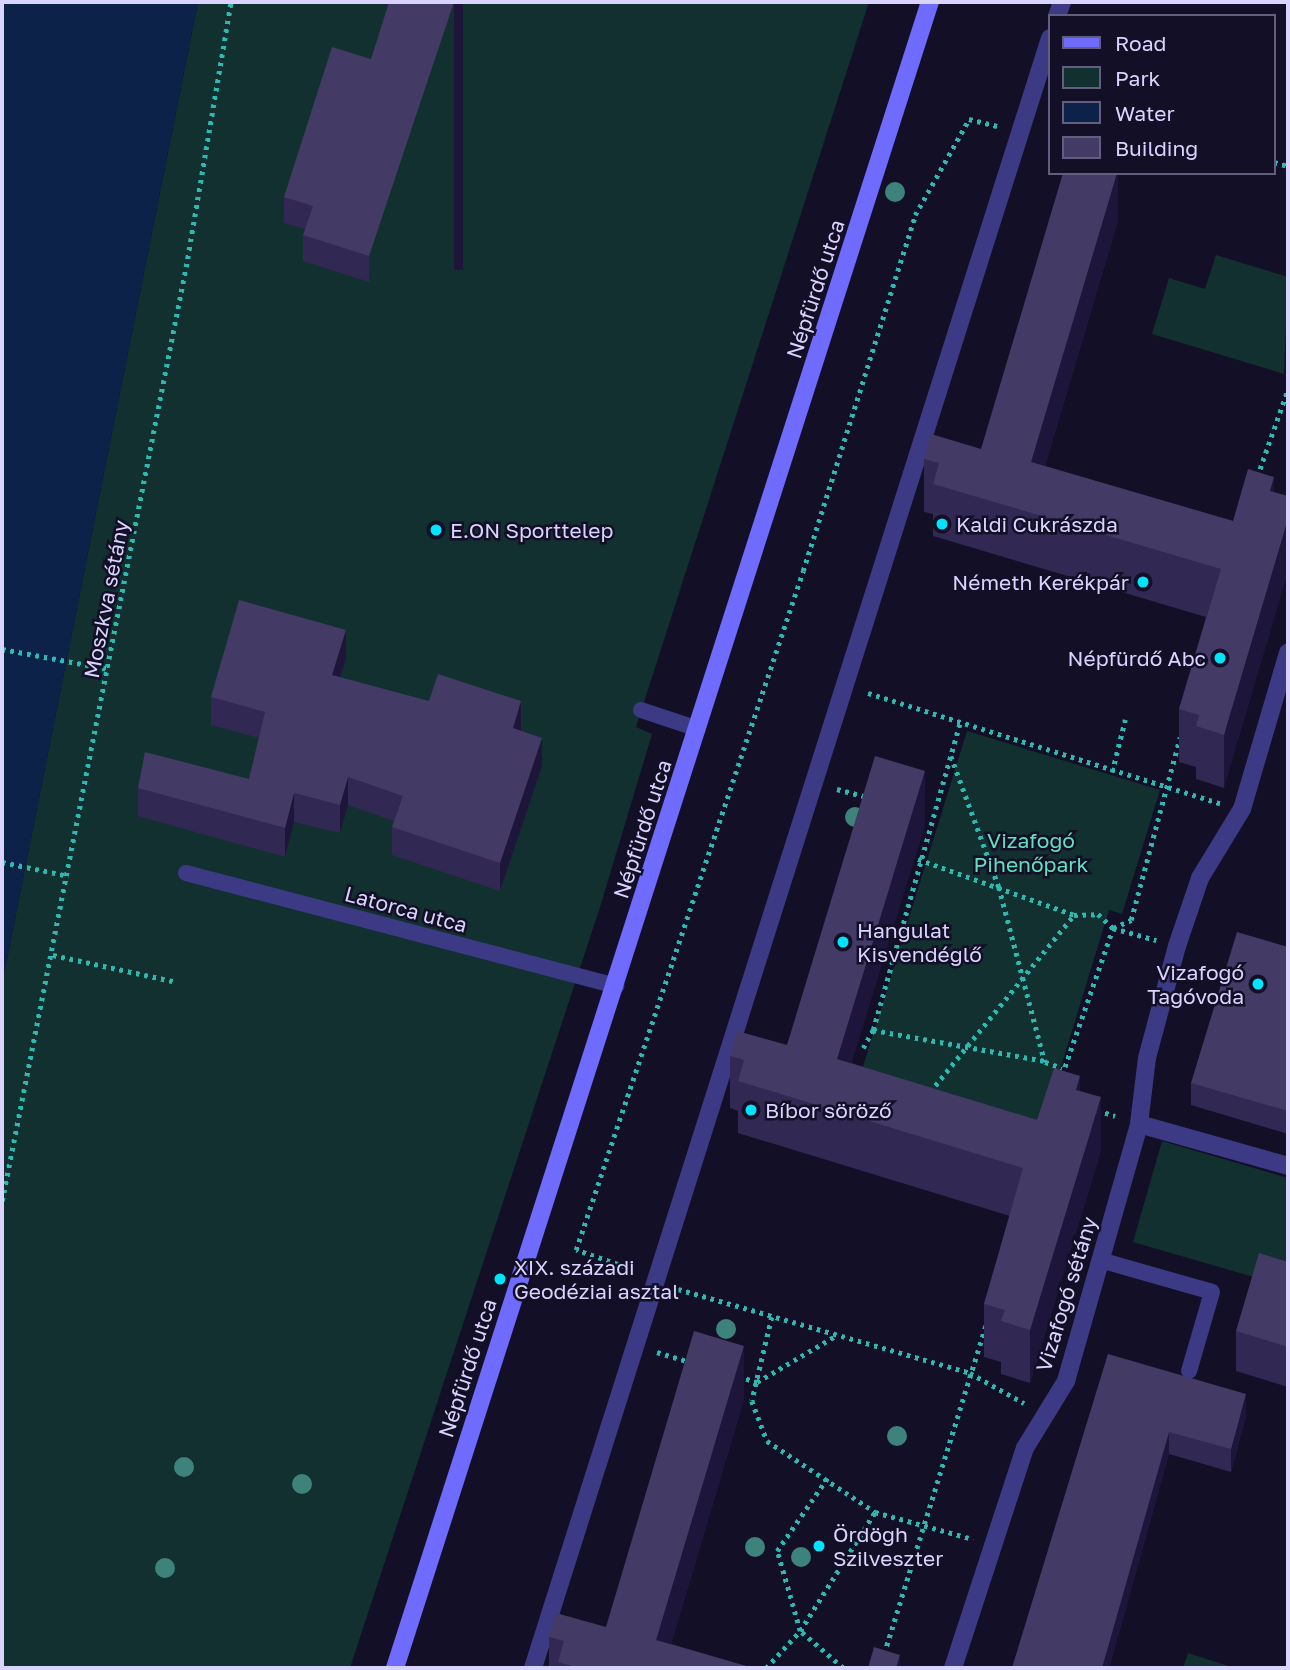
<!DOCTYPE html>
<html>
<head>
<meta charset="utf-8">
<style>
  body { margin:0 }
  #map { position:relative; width:1290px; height:1670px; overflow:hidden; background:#130f26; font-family:"Golos Text",sans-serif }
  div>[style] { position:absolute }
  .green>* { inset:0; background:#12302f }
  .water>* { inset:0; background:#0c2248 }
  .path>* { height:4.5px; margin-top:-2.25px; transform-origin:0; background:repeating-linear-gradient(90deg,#2fb8b0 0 3.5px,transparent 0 8.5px) }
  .lane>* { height:16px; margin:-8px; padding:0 8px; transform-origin:8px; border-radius:8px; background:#3d3a85 }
  .street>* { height:18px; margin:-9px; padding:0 9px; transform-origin:9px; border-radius:9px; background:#3d3a85 }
  .secondary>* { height:18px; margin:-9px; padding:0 9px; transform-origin:9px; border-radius:9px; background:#6f6bff }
  .trees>* { width:20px; height:20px; margin:-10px; border-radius:50%; background:#3d827b }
  .wall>* { inset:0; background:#312854 }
  .shaded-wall>* { inset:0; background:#1d163a; transform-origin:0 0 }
  .building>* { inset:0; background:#433a66 }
  .dots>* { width:19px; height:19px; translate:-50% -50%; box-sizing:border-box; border:4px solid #130f26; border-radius:50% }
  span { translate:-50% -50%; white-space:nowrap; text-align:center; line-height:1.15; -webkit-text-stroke:5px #130f26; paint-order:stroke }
  .street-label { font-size:21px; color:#d9d4ff }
  .poi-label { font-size:21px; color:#d9d4ff }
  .left { translate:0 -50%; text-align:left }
  .right { translate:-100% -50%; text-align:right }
  .park-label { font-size:21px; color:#5fe0c0 }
  .frame { position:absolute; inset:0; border:4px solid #d9d4ff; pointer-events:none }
  .legend { position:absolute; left:1048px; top:14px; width:228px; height:161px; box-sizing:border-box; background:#130f26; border:2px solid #625e7d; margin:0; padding:9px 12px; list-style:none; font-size:21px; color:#d9d4ff }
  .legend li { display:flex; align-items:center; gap:14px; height:35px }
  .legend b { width:35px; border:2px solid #625e7d }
</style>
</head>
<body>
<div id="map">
  <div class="green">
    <i style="clip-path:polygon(198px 2px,869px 2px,636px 727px,652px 734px,601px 904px,350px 1668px,2px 1668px,2px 984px)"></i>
    <i style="clip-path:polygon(1216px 255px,1288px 277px,1284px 374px,1152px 334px,1169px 278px,1205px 289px)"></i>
    <i style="clip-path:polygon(967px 731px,1160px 790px,1122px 914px,1109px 910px,1033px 1158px,852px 1102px)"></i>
    <i style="clip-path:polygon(1162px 1141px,1288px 1178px,1288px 1287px,1133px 1242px)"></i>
    <i style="clip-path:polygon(1188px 1653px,1235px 1668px,1183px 1668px)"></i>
  </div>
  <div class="water">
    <i style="clip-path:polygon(2px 2px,198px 2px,2px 984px)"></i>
  </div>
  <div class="path">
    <i style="left:1274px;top:162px;width:15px;rotate:16deg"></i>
    <i style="left:1257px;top:477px;width:93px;rotate:-70.6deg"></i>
    <i style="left:2px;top:649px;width:109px;rotate:10.6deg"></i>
    <i style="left:868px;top:693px;width:369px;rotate:17.4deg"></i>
    <i style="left:951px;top:756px;width:140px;rotate:69.9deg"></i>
    <i style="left:999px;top:887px;width:181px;rotate:75.3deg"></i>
    <i style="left:1045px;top:1062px;width:18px;rotate:19deg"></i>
    <i style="left:1112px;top:772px;width:54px;rotate:-76deg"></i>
    <i style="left:837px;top:789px;width:30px;rotate:15deg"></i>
    <i style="left:918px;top:859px;width:166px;rotate:19.7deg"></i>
    <i style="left:1074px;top:915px;width:24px;rotate:-2deg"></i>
    <i style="left:1098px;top:914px;width:21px;rotate:43deg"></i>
    <i style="left:1113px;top:928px;width:45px;rotate:15.6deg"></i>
    <i style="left:2px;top:862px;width:68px;rotate:11.8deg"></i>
    <i style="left:53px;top:955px;width:127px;rotate:12.3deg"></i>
    <i style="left:873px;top:1030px;width:320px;rotate:-74.2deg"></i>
    <i style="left:863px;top:1048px;width:21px;rotate:-61deg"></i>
    <i style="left:873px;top:1030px;width:175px;rotate:10.2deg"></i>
    <i style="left:1062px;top:1075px;width:156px;rotate:-70.9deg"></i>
    <i style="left:1113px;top:928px;width:20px;rotate:-24deg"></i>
    <i style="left:1131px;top:920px;width:189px;rotate:-75deg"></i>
    <i style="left:930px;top:1092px;width:228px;rotate:-50.9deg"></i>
    <i style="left:1097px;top:1110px;width:19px;rotate:18deg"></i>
    <i style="left:2px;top:1201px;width:952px;rotate:-78.86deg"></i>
    <i style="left:186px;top:267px;width:269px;rotate:-80.4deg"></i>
    <i style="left:634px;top:1270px;width:61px;rotate:-161deg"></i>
    <i style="left:576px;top:1250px;width:716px;rotate:-71.51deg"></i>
    <i style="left:803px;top:571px;width:373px;rotate:-72.5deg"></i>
    <i style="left:915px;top:215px;width:110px;rotate:-60.6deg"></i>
    <i style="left:969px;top:119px;width:29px;rotate:14deg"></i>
    <i style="left:678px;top:1289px;width:304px;rotate:16deg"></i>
    <i style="left:970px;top:1373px;width:62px;rotate:29.1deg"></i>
    <i style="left:772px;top:1317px;width:86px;rotate:103.4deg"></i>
    <i style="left:752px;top:1401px;width:43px;rotate:69.4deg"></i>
    <i style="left:767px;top:1441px;width:129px;rotate:33.3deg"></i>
    <i style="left:875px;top:1512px;width:102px;rotate:15.4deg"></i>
    <i style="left:657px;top:1352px;width:34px;rotate:17deg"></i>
    <i style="left:738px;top:1376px;width:20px;rotate:18deg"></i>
    <i style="left:757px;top:1382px;width:93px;rotate:-30.4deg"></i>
    <i style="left:884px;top:1654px;width:344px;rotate:-72.8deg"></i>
    <i style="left:766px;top:1668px;width:50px;rotate:-47.4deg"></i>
    <i style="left:800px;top:1631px;width:83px;rotate:-106deg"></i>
    <i style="left:777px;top:1551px;width:90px;rotate:-55.4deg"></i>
    <i style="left:843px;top:1668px;width:57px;rotate:-139.3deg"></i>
    <i style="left:800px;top:1631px;width:141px;rotate:-57.8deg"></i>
  </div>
  <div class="lane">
    <i style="left:641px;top:710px;width:60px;rotate:18.4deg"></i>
    <i style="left:186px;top:873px;width:445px;rotate:14.7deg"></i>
    <i style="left:1100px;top:1260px;width:116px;rotate:15.9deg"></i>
    <i style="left:1212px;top:1292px;width:82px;rotate:106.2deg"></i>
  </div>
  <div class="street">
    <i style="left:1057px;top:16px;width:15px;rotate:-70deg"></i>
    <i style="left:1139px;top:1124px;width:155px;rotate:15.7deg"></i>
    <i style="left:533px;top:1668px;width:1710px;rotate:-72.4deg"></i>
    <i style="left:953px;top:1668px;width:231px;rotate:-71.9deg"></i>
    <i style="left:1025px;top:1448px;width:79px;rotate:-58.5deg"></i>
    <i style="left:1066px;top:1381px;width:267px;rotate:-74.1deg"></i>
    <i style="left:1139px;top:1124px;width:66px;rotate:-83.1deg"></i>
    <i style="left:1147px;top:1058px;width:116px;rotate:-75deg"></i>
    <i style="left:1177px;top:946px;width:72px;rotate:-71.3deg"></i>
    <i style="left:1200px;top:878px;width:81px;rotate:-58.7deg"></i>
    <i style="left:1242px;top:809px;width:163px;rotate:-73.6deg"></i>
  </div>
  <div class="secondary">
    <i style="left:395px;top:1668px;width:1750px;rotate:-72.2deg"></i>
  </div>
  <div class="trees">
    <i style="left:895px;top:192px"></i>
    <i style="left:855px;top:817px"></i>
    <i style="left:726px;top:1329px"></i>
    <i style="left:897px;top:1436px"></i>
    <i style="left:184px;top:1467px"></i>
    <i style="left:302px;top:1484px"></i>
    <i style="left:755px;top:1547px"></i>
    <i style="left:801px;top:1557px"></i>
    <i style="left:165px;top:1568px"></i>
  </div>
  <div class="wall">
    <i style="clip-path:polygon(371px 59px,369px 282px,303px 261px,303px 235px,305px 229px,284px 223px,284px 197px)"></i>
    <i style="clip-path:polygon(1118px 173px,1118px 220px,1045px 466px,1233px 521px,1224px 788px,1196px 779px,1196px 767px,1179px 762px,1179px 709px,1206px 617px,933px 536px,933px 514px,924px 512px,924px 459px,981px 449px)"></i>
    <i style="clip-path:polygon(346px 659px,340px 677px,521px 730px,521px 731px,542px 766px,500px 891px,392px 855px,392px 827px,394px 821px,348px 805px,340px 833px,294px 822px,285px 857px,138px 816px,138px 788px,249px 779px,259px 738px,211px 725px,211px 697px)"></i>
    <i style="clip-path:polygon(925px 824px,851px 1063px,1037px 1120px,1080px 1091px,1101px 1150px,1030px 1383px,1001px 1374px,1001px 1362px,984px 1357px,984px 1304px,1010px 1216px,738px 1133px,738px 1111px,730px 1108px,730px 1056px,787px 1045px)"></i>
    <i style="clip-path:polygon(1288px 947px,1288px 1134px,1191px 1105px,1191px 1083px)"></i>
    <i style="clip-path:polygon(1288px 1262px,1288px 1387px,1236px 1371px,1236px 1331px)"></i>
    <i style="clip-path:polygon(1108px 1354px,1246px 1416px,1231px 1472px,1169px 1454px,1109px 1668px,1012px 1668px)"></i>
    <i style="clip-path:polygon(744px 1399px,671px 1644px,753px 1668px,549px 1668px,549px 1637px,606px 1627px)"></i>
  </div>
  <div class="shaded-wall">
    <i style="left:454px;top:2px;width:9px;height:268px"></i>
    <i style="clip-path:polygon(1117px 173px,1118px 173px,1118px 220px,1031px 514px,1031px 462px)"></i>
    <i style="clip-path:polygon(1274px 477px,1274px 529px,1270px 491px)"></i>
    <i style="clip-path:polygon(1288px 519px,1288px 572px,1224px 788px,1224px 735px)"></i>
    <i style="clip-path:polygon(346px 630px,346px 659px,332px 703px,332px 675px)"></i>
    <i style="clip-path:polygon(521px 701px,521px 730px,513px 756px,513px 728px)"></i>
    <i style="clip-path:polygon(542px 738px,542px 766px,500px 891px,500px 863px)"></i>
    <i style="clip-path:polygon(925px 771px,925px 824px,837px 1111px,837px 1059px)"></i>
    <i style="clip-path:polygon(348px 777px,348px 805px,340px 833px,340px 805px)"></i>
    <i style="clip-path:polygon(294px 793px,294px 822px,285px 857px,285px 828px)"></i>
    <i style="clip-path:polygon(1080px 1076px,1080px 1128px,1076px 1090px)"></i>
    <i style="clip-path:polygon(1101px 1097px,1101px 1150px,1030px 1383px,1030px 1330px)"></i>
    <i style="clip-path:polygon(744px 1346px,744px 1399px,664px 1668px,656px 1640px)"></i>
    <i style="clip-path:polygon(1246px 1394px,1246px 1416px,1231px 1472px,1231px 1449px)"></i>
    <i style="clip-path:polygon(1169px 1432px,1169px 1454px,1109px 1668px,1102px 1668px)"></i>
    <i style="clip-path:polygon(900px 1655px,900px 1668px,896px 1668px)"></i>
  </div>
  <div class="building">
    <i style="clip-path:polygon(389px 2px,454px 2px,369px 256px,303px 235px,313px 206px,284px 197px,332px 47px,371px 59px)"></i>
    <i style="clip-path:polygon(1063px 173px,1117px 173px,1031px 462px,1233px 521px,1248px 469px,1274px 477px,1270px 491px,1288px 496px,1288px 519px,1224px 735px,1196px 726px,1199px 715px,1179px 709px,1221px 569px,933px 484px,939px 463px,924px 459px,931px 434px,981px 449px)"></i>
    <i style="clip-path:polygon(239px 600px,346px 630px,332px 675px,429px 701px,438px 674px,521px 701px,513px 728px,542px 738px,500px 863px,392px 827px,403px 796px,348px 777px,340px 805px,294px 793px,285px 828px,138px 788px,145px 752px,249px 779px,265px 712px,211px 697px)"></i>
    <i style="clip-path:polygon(875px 756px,925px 771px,837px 1059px,1037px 1120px,1054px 1068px,1080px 1076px,1076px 1090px,1101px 1097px,1030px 1330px,1001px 1321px,1005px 1310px,984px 1304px,1023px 1168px,738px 1081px,744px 1060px,730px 1056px,737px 1031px,787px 1045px)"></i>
    <i style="clip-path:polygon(1237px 932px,1288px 947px,1288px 1111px,1191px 1083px)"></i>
    <i style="clip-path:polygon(1259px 1253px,1288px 1262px,1288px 1347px,1236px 1331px)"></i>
    <i style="clip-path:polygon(694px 1331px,744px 1346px,656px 1640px,753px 1668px,579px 1668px,558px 1662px,564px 1641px,549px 1637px,556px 1613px,606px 1627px)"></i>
    <i style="clip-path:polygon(1108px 1354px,1246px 1394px,1231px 1449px,1169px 1432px,1102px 1668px,1012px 1668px)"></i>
    <i style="clip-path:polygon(874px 1647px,900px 1655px,896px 1668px,868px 1668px)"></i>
  </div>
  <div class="dots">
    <i style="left:942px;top:524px;background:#00e5ff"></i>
    <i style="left:436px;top:530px;background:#00e5ff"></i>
    <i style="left:1143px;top:582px;background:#00e5ff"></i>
    <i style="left:1220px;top:658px;background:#00e5ff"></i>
    <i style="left:843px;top:942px;background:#00e5ff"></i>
    <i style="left:1258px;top:984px;background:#00e5ff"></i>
    <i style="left:751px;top:1110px;background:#00e5ff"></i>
    <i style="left:500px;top:1279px;background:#00e5ff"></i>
    <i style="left:819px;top:1546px;background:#00e5ff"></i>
  </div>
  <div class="street-label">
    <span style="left:815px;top:289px;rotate:-72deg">Népfürdő utca</span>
    <span style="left:106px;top:599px;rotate:-79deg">Moszkva sétány</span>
    <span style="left:642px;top:829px;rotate:-72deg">Népfürdő utca</span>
    <span style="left:406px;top:909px;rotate:15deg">Latorca utca</span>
    <span style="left:1066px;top:1294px;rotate:-73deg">Vizafogó sétány</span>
    <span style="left:467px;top:1368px;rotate:-72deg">Népfürdő utca</span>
  </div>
  <div class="poi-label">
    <span class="left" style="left:956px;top:524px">Kaldi Cukrászda</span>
    <span class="left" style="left:450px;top:530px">E.ON Sporttelep</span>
    <span class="right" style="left:1129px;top:582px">Németh Kerékpár</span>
    <span class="right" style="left:1206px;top:658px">Népfürdő Abc</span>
    <span class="left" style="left:857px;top:942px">Hangulat<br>Kisvendéglő</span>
    <span class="right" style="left:1244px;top:984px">Vizafogó<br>Tagóvoda</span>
    <span class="left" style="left:765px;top:1110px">Bíbor söröző</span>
    <span class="left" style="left:514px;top:1279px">XIX. századi<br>Geodéziai asztal</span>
    <span class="left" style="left:833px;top:1546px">Ördögh<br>Szilveszter</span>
  </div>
  <div class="park-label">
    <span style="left:1031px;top:852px">Vizafogó<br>Pihenőpark</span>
  </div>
  <div class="frame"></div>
  <ul class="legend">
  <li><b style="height:9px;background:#6f6bff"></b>Road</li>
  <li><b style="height:19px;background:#12302f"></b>Park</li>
  <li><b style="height:19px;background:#0c2248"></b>Water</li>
  <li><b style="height:19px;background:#433a66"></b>Building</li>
  </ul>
</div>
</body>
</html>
